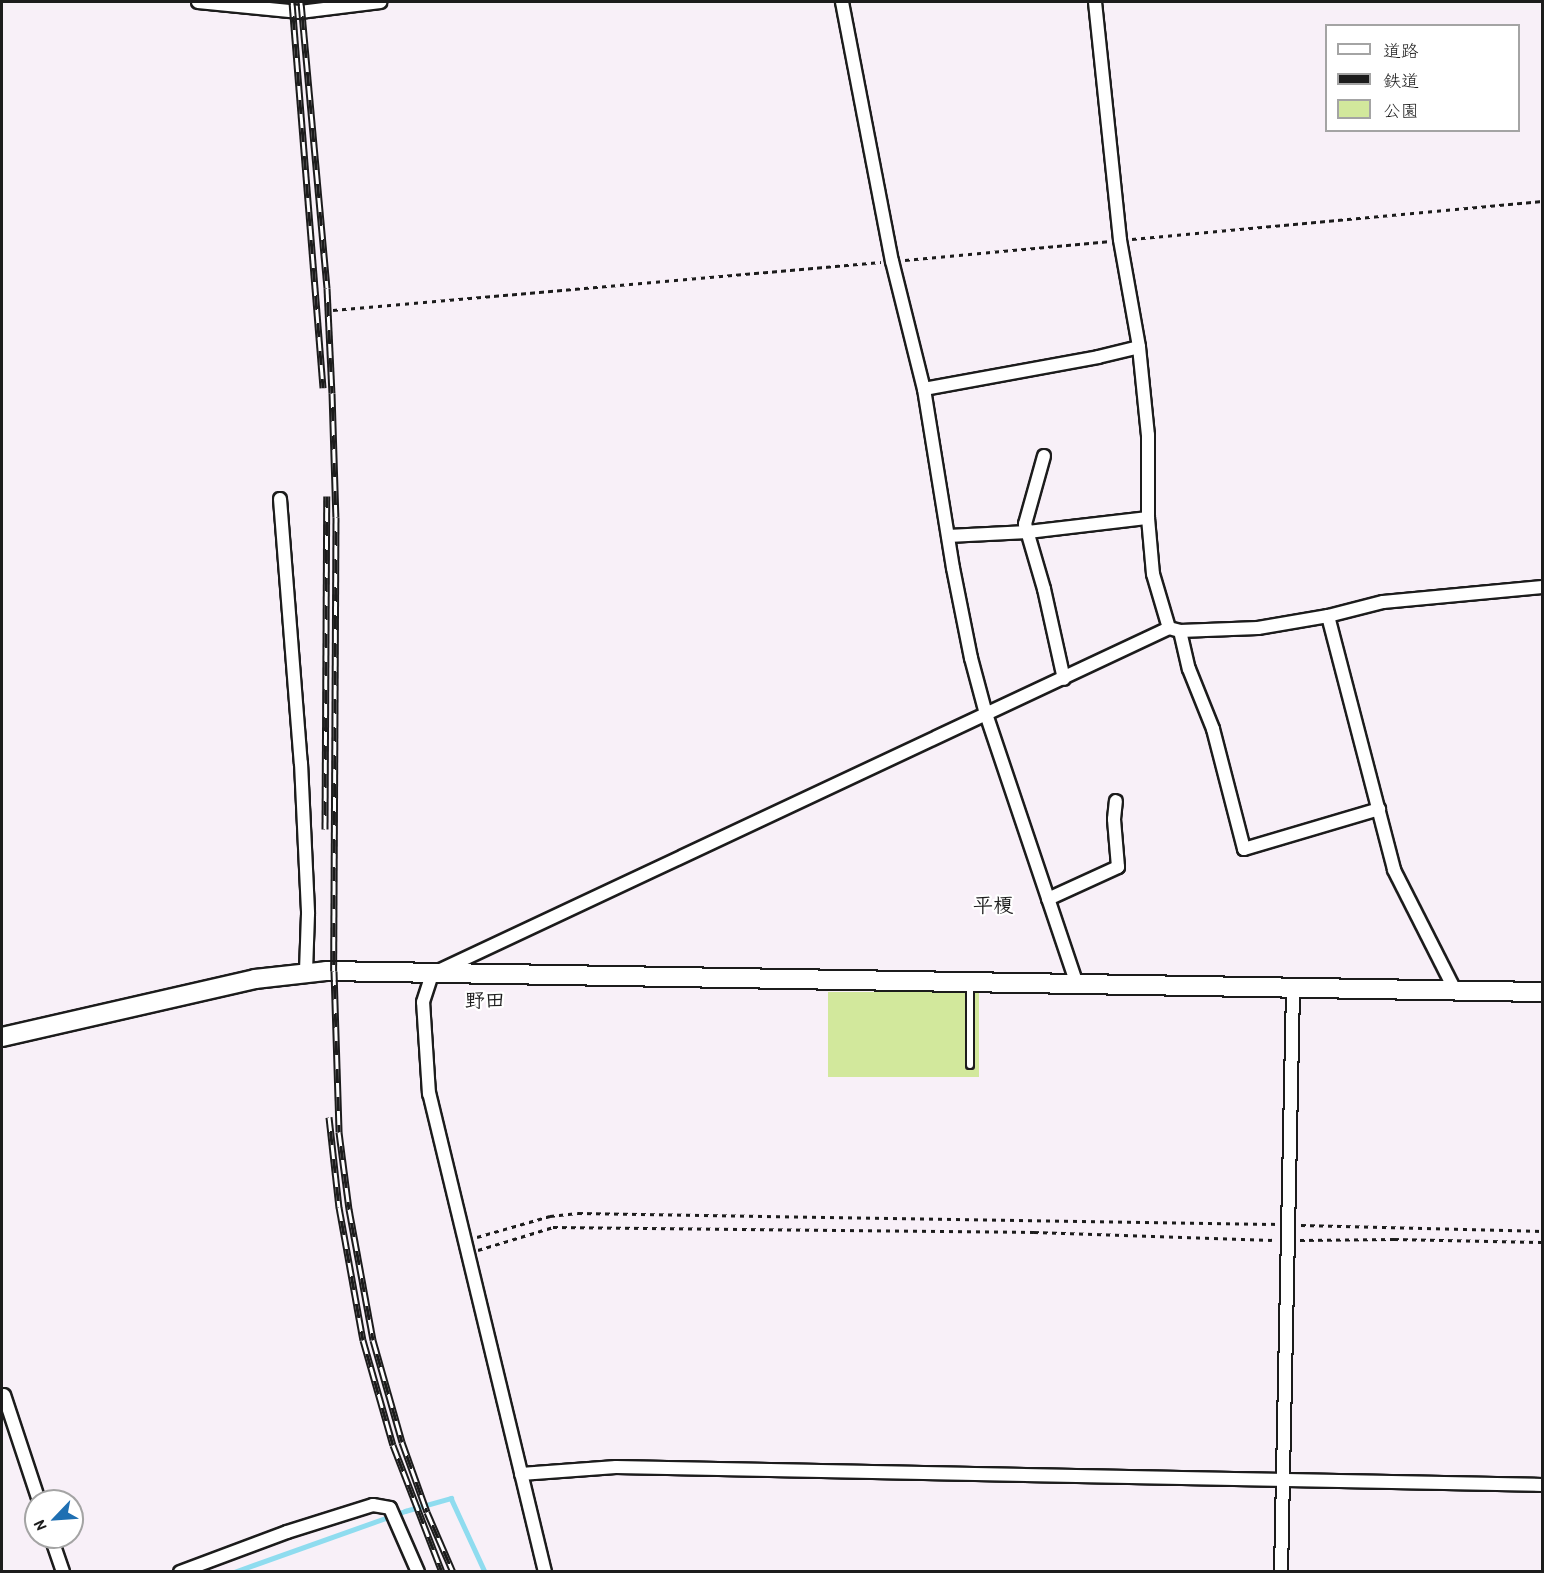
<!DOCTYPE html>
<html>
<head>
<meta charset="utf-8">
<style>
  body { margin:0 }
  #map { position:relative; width:1544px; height:1573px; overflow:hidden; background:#f8f0f8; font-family:"Patrick Hand","Klee One",sans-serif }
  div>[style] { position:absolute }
  .green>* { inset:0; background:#d2e89c; transform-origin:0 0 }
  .stream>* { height:4.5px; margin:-2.25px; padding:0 2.25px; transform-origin:2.25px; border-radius:2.25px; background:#8fdcef }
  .path>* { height:3px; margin-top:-1.5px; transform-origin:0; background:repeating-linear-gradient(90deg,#1c1c1c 0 4.5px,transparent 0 9px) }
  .roads { filter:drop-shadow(2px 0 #1c1c1c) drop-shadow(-2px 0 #1c1c1c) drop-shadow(0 2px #1c1c1c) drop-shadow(0 -2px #1c1c1c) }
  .lane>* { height:6px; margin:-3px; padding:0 3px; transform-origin:3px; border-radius:3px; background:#fff }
  .street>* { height:12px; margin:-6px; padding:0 6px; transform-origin:6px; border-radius:6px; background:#fff }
  .secondary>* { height:18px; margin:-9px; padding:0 9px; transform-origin:9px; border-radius:9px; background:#fff }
  .rail>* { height:7px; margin-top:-3.5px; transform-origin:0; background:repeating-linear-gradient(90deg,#fff 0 14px,#1c1c1c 0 28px); box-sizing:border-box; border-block:2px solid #1c1c1c }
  span { translate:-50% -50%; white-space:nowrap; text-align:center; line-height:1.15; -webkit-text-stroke:4.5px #fff; paint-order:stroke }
  .neighbourhood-label { font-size:20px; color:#1c1c1c; font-weight:700 }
  .frame { position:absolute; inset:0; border:3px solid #1c1c1c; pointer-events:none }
  .legend { position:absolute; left:1325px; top:24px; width:195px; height:108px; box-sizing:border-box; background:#fff; border:2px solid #a4a4a4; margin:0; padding:8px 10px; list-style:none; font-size:18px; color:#1c1c1c }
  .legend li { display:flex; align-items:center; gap:12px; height:30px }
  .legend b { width:30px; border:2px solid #a4a4a4 }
  .north { position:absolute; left:24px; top:1489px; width:60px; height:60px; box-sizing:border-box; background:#fff; border:2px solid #a4a4a4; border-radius:50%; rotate:245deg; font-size:16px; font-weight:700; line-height:24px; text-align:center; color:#1c1c1c }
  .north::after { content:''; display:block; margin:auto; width:21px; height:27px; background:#1f6fb2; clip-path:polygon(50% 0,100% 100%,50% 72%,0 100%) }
</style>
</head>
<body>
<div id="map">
  <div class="green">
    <i style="left:828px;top:992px;width:151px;height:85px"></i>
  </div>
  <div class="stream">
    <i style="left:234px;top:1572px;width:182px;rotate:-19.6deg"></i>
    <i style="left:405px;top:1511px;width:48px;rotate:-15.8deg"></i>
    <i style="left:451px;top:1498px;width:81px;rotate:65.3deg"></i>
  </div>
  <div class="path">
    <i style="left:1132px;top:239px;width:412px;rotate:-5.3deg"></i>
    <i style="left:905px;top:260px;width:204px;rotate:-5.3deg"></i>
    <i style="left:333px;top:310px;width:550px;rotate:-5.01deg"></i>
    <i style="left:1301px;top:1225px;width:241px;rotate:1.4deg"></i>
    <i style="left:477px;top:1237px;width:76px;rotate:-16deg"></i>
    <i style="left:550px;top:1216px;width:28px;rotate:-6deg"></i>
    <i style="left:578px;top:1213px;width:699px;rotate:0.9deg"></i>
    <i style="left:1300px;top:1240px;width:94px;rotate:-0.6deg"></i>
    <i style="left:1394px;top:1239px;width:148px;rotate:1.2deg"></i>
    <i style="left:478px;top:1250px;width:78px;rotate:-17deg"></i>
    <i style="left:553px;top:1227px;width:481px;rotate:0.6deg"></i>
    <i style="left:1034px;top:1232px;width:241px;rotate:1.9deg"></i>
  </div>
  <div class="roads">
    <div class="lane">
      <i style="left:970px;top:1065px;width:82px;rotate:-90deg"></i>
    </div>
    <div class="street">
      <i style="left:198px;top:2px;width:102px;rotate:5.6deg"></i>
      <i style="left:300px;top:12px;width:81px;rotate:-7.1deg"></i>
      <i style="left:842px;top:2px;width:264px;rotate:79.1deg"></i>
      <i style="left:892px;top:261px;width:132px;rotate:76deg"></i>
      <i style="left:924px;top:389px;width:181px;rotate:80.8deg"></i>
      <i style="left:953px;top:568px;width:92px;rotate:78.7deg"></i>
      <i style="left:971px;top:658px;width:58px;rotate:75deg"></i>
      <i style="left:986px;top:714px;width:286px;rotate:71.4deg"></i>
      <i style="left:1095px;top:2px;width:239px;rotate:84deg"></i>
      <i style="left:1120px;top:240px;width:109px;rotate:79.9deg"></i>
      <i style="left:1139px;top:347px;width:88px;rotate:84.2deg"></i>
      <i style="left:1148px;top:435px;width:83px;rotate:90deg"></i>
      <i style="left:1148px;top:518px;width:56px;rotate:84.9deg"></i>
      <i style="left:1153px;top:574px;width:56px;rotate:73.5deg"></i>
      <i style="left:924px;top:389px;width:177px;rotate:-10.4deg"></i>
      <i style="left:1098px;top:357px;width:42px;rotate:-13.7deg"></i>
      <i style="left:1044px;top:456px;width:71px;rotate:105.6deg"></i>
      <i style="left:1025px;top:524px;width:68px;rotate:73.7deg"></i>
      <i style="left:1044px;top:589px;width:92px;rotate:77.5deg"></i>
      <i style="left:280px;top:499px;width:265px;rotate:85.5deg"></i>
      <i style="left:301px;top:763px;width:151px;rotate:87.3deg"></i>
      <i style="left:308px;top:914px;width:58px;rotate:92deg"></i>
      <i style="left:948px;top:536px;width:80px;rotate:-2.9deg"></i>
      <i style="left:1028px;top:532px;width:121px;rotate:-6.7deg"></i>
      <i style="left:1328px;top:616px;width:262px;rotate:75.4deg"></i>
      <i style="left:1394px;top:870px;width:135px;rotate:63.1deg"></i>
      <i style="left:1180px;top:631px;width:39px;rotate:77deg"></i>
      <i style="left:1189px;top:669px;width:65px;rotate:68.2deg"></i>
      <i style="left:1213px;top:729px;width:124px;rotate:75.5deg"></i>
      <i style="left:1244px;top:849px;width:141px;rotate:-16.5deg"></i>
      <i style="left:1048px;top:899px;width:77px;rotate:-24.6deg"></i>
      <i style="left:1118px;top:867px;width:48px;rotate:-94.8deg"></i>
      <i style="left:1114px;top:819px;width:18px;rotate:-84deg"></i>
      <i style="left:4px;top:1395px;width:112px;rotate:71.7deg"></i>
      <i style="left:521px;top:1474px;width:95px;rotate:-4.2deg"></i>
      <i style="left:616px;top:1467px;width:926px;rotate:1.11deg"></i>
      <i style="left:51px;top:1537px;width:37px;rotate:71deg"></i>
      <i style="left:180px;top:1572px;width:114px;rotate:-20.5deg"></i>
      <i style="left:287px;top:1532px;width:90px;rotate:-17.4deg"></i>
      <i style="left:373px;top:1505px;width:17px;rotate:10deg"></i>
      <i style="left:390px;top:1508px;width:70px;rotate:66.4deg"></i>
      <i style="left:545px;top:1572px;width:492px;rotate:-103.6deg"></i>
      <i style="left:429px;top:1094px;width:92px;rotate:-93.7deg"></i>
      <i style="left:423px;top:1002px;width:29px;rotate:-72deg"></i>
      <i style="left:432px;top:974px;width:814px;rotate:-25.15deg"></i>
      <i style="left:1169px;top:628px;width:11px;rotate:15deg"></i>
      <i style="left:1180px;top:631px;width:78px;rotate:-2.2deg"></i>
      <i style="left:1258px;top:628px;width:71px;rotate:-9.7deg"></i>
      <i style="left:1328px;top:616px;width:57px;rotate:-14.3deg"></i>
      <i style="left:1383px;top:602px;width:160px;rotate:-5.4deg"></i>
      <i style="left:1281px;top:1572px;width:584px;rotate:-88.82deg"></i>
    </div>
    <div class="secondary">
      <i style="left:2px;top:1037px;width:260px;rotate:-12.9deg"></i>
      <i style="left:255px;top:979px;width:71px;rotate:-6.4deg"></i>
      <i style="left:326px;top:971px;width:1216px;rotate:0.99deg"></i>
    </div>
  </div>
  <div class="rail">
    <i style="left:292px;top:2px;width:387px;rotate:85.4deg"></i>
    <i style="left:301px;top:2px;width:287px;rotate:84.8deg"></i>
    <i style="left:327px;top:288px;width:105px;rotate:87.3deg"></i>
    <i style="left:332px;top:393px;width:124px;rotate:88.2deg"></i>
    <i style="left:336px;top:517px;width:454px;rotate:90.3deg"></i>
    <i style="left:334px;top:971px;width:161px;rotate:88.2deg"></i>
    <i style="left:339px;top:1132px;width:78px;rotate:82.6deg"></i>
    <i style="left:349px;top:1209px;width:133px;rotate:79.6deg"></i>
    <i style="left:373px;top:1340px;width:106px;rotate:74.1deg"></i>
    <i style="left:402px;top:1442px;width:74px;rotate:70.3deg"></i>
    <i style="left:427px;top:1512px;width:65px;rotate:66.6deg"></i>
    <i style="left:325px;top:829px;width:333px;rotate:-89.7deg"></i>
    <i style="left:329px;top:1117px;width:91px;rotate:83.7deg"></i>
    <i style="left:339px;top:1207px;width:135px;rotate:79.8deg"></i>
    <i style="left:363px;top:1340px;width:109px;rotate:74.1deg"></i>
    <i style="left:393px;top:1445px;width:136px;rotate:68.9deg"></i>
  </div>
  <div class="neighbourhood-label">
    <span style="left:993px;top:904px">平榎</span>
    <span style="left:485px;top:999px">野田</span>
  </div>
  <div class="frame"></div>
  <ul class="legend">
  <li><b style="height:8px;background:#fff"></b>道路</li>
  <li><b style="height:8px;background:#1c1c1c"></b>鉄道</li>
  <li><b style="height:16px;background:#d2e89c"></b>公園</li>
  </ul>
  <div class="north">N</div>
</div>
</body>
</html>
